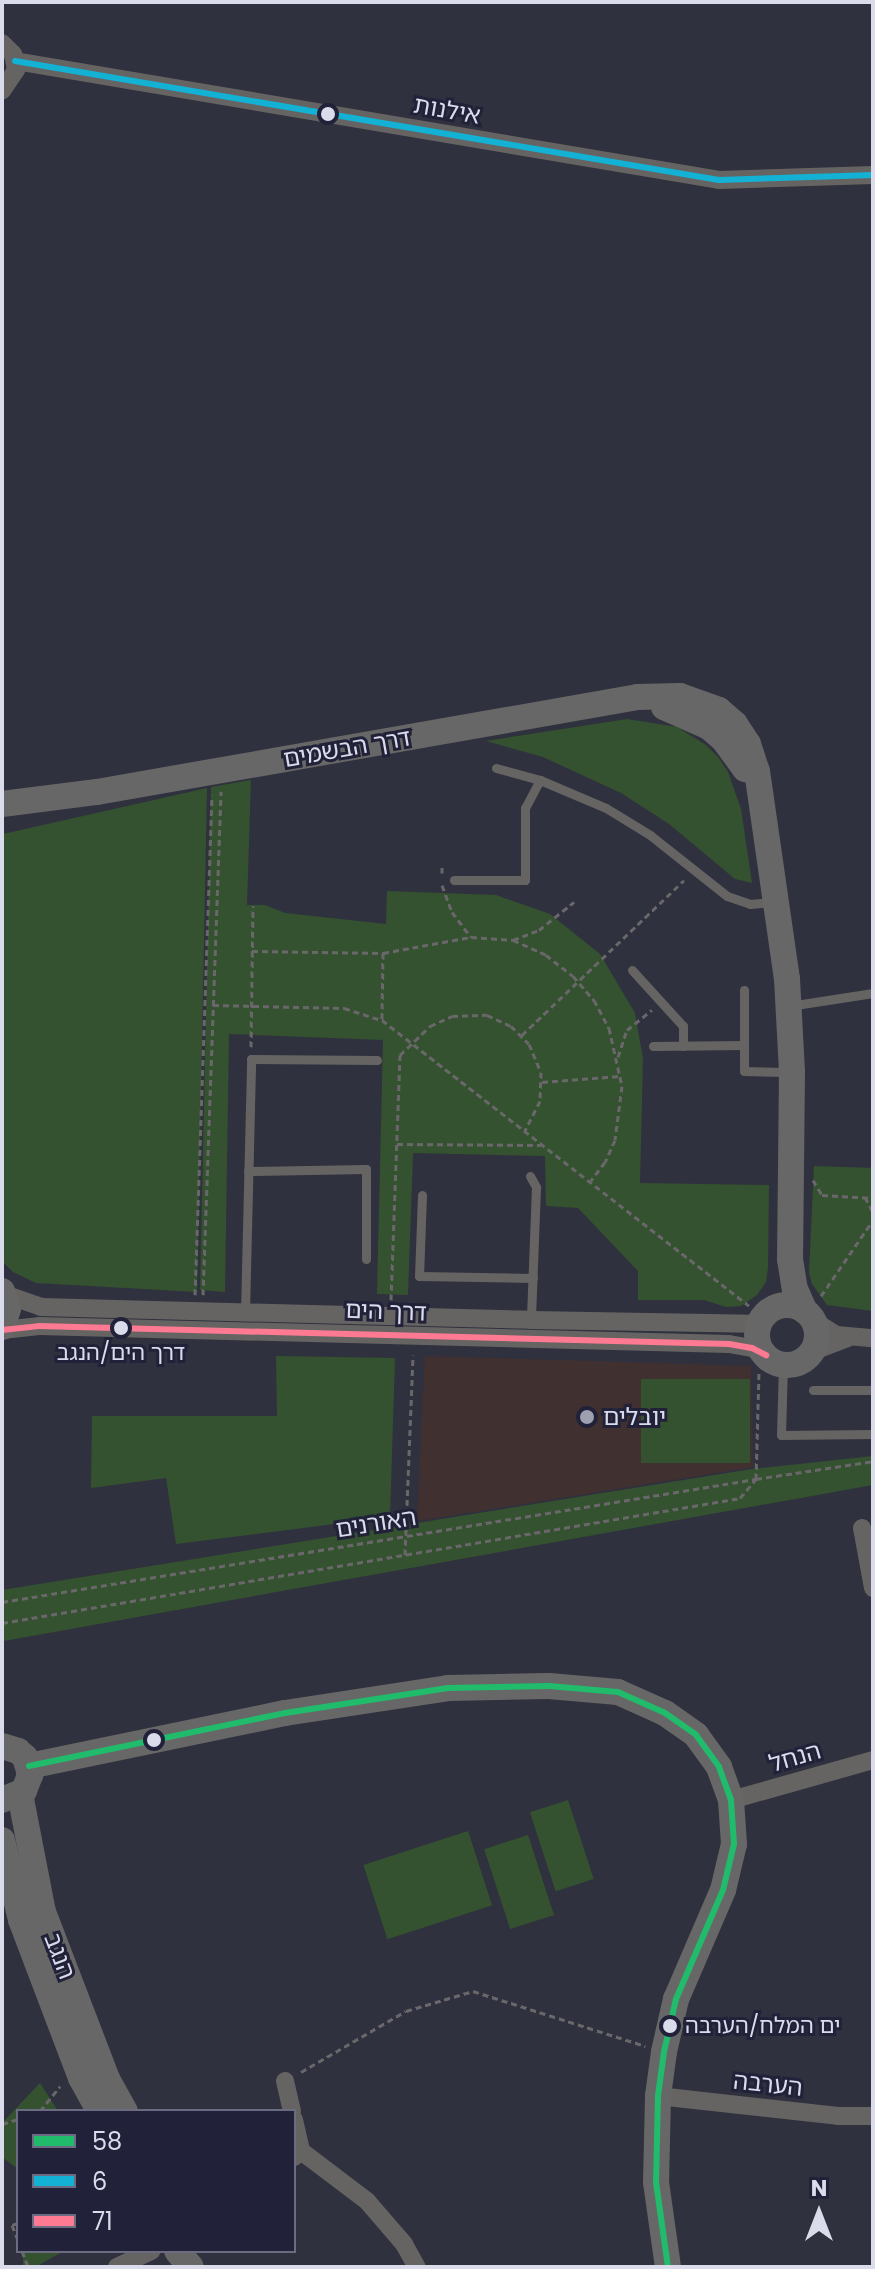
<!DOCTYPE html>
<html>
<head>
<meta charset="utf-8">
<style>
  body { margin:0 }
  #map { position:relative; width:875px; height:2269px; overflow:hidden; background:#30313e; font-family:Poppins,"Noto Sans Hebrew",sans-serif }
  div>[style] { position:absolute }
  .education>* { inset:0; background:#413030 }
  .green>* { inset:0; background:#34522f; transform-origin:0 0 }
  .path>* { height:3px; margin-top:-1.5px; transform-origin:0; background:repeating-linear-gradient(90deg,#69676a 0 6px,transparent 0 10px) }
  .lane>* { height:9px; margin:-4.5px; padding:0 4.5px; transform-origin:4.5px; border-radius:4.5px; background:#666463 }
  .street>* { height:18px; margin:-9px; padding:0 9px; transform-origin:9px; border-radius:9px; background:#666463 }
  .secondary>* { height:26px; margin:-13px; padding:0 13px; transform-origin:13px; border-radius:13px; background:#686767 }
  .secondary>.ring { margin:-13px; padding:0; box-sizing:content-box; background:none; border:26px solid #686767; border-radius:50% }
  .bus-1>* { height:6px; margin:-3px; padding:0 3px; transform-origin:3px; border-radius:3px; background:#20bc6c }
  .bus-2>* { height:6px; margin:-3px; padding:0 3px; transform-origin:3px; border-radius:3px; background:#13b2d5 }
  .bus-3>* { height:6px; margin:-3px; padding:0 3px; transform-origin:3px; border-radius:3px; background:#fe7a93 }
  .dots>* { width:22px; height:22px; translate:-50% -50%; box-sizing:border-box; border:4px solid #212239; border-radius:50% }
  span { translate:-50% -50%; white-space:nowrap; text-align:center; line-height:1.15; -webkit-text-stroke:6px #212239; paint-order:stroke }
  .bus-label { font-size:22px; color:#dadcec }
  .left { translate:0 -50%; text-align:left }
  .street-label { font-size:24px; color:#dadcec }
  .poi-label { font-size:24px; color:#dadcec }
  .frame { position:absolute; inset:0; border:4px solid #dadcec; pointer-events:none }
  .legend { position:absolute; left:16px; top:2109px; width:280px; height:144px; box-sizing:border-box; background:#212239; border:2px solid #6b6c81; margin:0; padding:10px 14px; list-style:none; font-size:24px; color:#dadcec }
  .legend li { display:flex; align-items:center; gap:16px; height:40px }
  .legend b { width:40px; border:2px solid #6b6c81 }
  .north { position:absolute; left:779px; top:2173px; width:80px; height:80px; -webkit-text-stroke:6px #212239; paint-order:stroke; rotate:0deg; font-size:22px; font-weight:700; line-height:32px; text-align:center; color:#dadcec }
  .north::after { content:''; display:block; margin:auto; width:28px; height:36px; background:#dadcec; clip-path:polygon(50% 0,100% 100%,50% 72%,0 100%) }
</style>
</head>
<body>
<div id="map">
  <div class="education">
    <i style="clip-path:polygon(425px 1356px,751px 1366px,753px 1467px,417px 1521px)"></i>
  </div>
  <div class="green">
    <i style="clip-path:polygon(627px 719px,677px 727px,706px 745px,718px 757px,728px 772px,741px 809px,752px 883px,735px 879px,669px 824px,621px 793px,543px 757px,486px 741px)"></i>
    <i style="clip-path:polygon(251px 780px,247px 905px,265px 905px,285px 913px,386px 924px,387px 891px,496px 895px,550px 914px,600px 954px,635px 1013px,643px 1059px,640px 1183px,769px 1185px,768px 1268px,766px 1282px,757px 1295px,741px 1306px,726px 1307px,704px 1300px,638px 1300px,638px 1271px,578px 1208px,546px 1206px,545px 1156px,413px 1153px,408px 1295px,377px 1294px,383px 1040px,229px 1034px,225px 1292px,200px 1290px,211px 787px)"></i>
    <i style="clip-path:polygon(207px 788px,197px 1292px,36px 1283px,13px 1272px,2px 1261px,3px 834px)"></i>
    <i style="clip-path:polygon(814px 1166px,873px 1168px,873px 1311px,827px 1305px,812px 1284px,809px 1273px)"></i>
    <i style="clip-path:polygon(276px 1356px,395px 1358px,390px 1517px,176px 1544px,166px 1478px,91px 1488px,92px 1416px,277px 1416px)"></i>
    <i style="left:641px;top:1379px;width:109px;height:84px"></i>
    <i style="clip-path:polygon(873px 1456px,873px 1485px,4px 1641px,2px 1590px,752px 1469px)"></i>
    <i style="left:568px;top:1800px;width:83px;height:40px;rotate:72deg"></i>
    <i style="left:468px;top:1831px;width:78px;height:110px;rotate:72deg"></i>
    <i style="left:528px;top:1835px;width:84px;height:46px;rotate:72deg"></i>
    <i style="clip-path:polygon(40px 2083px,58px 2111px,18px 2111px,18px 2169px,2px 2157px,2px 2123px)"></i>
    <i style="clip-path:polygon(23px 2251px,64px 2251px,35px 2267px,23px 2267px)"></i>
  </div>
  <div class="path">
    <i style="left:442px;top:873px;width:9px;rotate:-90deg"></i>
    <i style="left:442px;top:885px;width:29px;rotate:70deg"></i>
    <i style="left:452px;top:912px;width:31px;rotate:53deg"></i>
    <i style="left:513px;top:940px;width:28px;rotate:-21deg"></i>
    <i style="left:539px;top:930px;width:45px;rotate:-38.7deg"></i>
    <i style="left:252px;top:951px;width:131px;rotate:0.9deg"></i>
    <i style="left:383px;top:953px;width:67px;rotate:90.9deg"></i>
    <i style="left:383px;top:953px;width:89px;rotate:-10.3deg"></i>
    <i style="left:471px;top:937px;width:42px;rotate:4.1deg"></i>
    <i style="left:513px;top:940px;width:36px;rotate:24deg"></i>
    <i style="left:546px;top:955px;width:34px;rotate:38deg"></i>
    <i style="left:573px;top:976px;width:32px;rotate:49deg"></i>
    <i style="left:594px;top:1000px;width:32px;rotate:62deg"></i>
    <i style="left:609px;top:1028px;width:59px;rotate:77.4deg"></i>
    <i style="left:622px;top:1086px;width:54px;rotate:97.4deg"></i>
    <i style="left:615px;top:1140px;width:24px;rotate:114deg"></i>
    <i style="left:605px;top:1162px;width:25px;rotate:127deg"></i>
    <i style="left:213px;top:1005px;width:131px;rotate:1.3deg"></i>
    <i style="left:344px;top:1008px;width:40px;rotate:18deg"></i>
    <i style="left:382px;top:1020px;width:465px;rotate:37.9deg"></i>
    <i style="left:522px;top:1035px;width:224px;rotate:-43.7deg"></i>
    <i style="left:251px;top:1047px;width:141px;rotate:-89.2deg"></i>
    <i style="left:618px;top:1057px;width:28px;rotate:-72deg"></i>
    <i style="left:627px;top:1030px;width:32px;rotate:-39deg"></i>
    <i style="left:542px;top:1082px;width:78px;rotate:-4.4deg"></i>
    <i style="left:397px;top:1144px;width:144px;rotate:0.4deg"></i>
    <i style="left:813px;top:1180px;width:17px;rotate:59deg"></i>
    <i style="left:822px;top:1195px;width:51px;rotate:3.4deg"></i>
    <i style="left:865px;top:1197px;width:17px;rotate:62deg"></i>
    <i style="left:195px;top:1295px;width:500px;rotate:-88.05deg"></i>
    <i style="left:203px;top:1295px;width:504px;rotate:-87.95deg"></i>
    <i style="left:821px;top:1296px;width:92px;rotate:-55.6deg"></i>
    <i style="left:391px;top:1300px;width:245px;rotate:-87.9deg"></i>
    <i style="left:400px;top:1055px;width:42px;rotate:-44deg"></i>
    <i style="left:430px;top:1026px;width:24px;rotate:-24deg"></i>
    <i style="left:452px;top:1016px;width:35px;rotate:-2deg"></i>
    <i style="left:487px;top:1015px;width:26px;rotate:25deg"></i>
    <i style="left:511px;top:1026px;width:25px;rotate:45deg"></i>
    <i style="left:529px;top:1044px;width:30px;rotate:67deg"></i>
    <i style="left:541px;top:1072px;width:29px;rotate:92deg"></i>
    <i style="left:540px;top:1101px;width:34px;rotate:117deg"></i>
    <i style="left:405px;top:1555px;width:200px;rotate:-87.7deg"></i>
    <i style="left:2px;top:1602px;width:764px;rotate:-9.27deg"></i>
    <i style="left:756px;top:1479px;width:108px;rotate:-88.4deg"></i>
    <i style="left:2px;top:1623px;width:749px;rotate:-9.61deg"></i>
    <i style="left:740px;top:1498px;width:25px;rotate:-50deg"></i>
    <i style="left:756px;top:1479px;width:118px;rotate:-8.7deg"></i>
    <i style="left:301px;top:2072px;width:121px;rotate:-30.2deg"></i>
    <i style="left:406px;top:2011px;width:70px;rotate:-16.6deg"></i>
    <i style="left:473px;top:1991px;width:181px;rotate:17.7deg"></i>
    <i style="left:40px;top:2111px;width:32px;rotate:-51deg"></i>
    <i style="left:2px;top:2124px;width:17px;rotate:-17deg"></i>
    <i style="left:18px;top:2223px;width:6px;rotate:162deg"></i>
    <i style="left:12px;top:2225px;width:16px;rotate:68deg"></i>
    <i style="left:22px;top:2251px;width:17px;rotate:69deg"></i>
  </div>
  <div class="lane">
    <i style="left:496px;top:768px;width:46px;rotate:15.3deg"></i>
    <i style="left:540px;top:780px;width:72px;rotate:23deg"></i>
    <i style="left:606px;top:808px;width:52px;rotate:31.5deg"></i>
    <i style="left:650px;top:835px;width:98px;rotate:38.4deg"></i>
    <i style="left:727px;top:896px;width:24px;rotate:19deg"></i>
    <i style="left:750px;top:904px;width:24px;rotate:-5deg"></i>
    <i style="left:454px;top:880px;width:71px"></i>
    <i style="left:525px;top:880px;width:72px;rotate:-90deg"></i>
    <i style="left:525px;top:808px;width:32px;rotate:-62deg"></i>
    <i style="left:632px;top:970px;width:76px;rotate:47.7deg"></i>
    <i style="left:683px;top:1026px;width:20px;rotate:90deg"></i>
    <i style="left:744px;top:990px;width:81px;rotate:90deg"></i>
    <i style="left:744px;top:1071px;width:44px;rotate:1.3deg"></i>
    <i style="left:789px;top:1006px;width:85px;rotate:-8.8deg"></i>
    <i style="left:653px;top:1046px;width:91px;rotate:-0.6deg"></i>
    <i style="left:248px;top:1171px;width:118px;rotate:-1deg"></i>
    <i style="left:366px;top:1169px;width:90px;rotate:90deg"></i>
    <i style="left:530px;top:1176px;width:13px;rotate:61deg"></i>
    <i style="left:536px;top:1187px;width:133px;rotate:92.2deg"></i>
    <i style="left:422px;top:1195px;width:81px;rotate:92.1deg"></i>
    <i style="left:419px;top:1276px;width:114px;rotate:1deg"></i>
    <i style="left:245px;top:1312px;width:253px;rotate:-88.6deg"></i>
    <i style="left:251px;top:1059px;width:126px;rotate:0.5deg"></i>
    <i style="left:783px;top:1364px;width:71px;rotate:91.6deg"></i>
    <i style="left:781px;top:1435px;width:92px;rotate:-0.6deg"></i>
    <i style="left:813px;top:1390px;width:60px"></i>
  </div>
  <div class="street">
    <i style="left:2px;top:43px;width:16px;rotate:45deg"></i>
    <i style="left:13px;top:54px;width:16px;rotate:79deg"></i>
    <i style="left:16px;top:70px;width:25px;rotate:124deg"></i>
    <i style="left:15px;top:61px;width:714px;rotate:9.59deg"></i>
    <i style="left:719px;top:180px;width:154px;rotate:-1.9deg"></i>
    <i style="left:4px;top:1294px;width:39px;rotate:19deg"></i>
    <i style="left:41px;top:1307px;width:490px;rotate:1.5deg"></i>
    <i style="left:531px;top:1320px;width:220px;rotate:1deg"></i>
    <i style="left:751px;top:1324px;width:10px;rotate:-17deg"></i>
    <i style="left:814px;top:1321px;width:26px;rotate:32deg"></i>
    <i style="left:836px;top:1335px;width:37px;rotate:5deg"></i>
    <i style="left:2px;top:1330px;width:37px;rotate:-6deg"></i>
    <i style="left:39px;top:1326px;width:690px;rotate:1.49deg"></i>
    <i style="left:729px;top:1344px;width:23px;rotate:10deg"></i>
    <i style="left:752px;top:1348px;width:16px;rotate:27deg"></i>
    <i style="left:811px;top:1352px;width:39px;rotate:-21deg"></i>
    <i style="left:862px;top:1528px;width:61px;rotate:79.6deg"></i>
    <i style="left:731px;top:1800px;width:148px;rotate:-15.7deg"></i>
    <i style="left:285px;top:2081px;width:31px;rotate:77deg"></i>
    <i style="left:658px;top:2096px;width:181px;rotate:6.3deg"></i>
    <i style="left:838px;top:2116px;width:35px"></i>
    <i style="left:294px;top:2120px;width:32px;rotate:77deg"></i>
    <i style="left:301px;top:2151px;width:9px;rotate:139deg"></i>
    <i style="left:301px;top:2151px;width:83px;rotate:37.1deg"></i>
    <i style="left:367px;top:2201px;width:57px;rotate:49.3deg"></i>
    <i style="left:404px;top:2244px;width:26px;rotate:61deg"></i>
    <i style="left:117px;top:2267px;width:38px;rotate:-25deg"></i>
  </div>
  <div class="secondary">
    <i style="left:664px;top:707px;width:49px;rotate:24deg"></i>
    <i style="left:709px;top:727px;width:20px;rotate:41deg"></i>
    <i style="left:724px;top:740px;width:36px;rotate:54deg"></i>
    <i style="left:2px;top:804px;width:96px;rotate:-7.2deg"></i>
    <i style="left:97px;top:792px;width:549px;rotate:-9.96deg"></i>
    <i style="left:638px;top:697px;width:42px;rotate:-1.4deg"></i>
    <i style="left:680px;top:696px;width:41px;rotate:19.7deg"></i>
    <i style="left:719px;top:710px;width:21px;rotate:41deg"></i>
    <i style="left:735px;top:724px;width:24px;rotate:57deg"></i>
    <i style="left:748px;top:744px;width:28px;rotate:72deg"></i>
    <i style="left:757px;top:771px;width:210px;rotate:81.8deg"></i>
    <i style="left:787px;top:979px;width:93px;rotate:86.9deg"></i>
    <i style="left:792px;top:1072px;width:187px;rotate:90.6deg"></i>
    <i style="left:790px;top:1259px;width:30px;rotate:81deg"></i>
    <i style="left:795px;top:1289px;width:24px;rotate:66deg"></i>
    <i style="left:2px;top:1291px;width:19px;rotate:72deg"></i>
    <i style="left:8px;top:1309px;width:19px;rotate:108deg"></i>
    <i class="ring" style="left:757px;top:1305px;width:34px;height:34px"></i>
    <i style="left:2px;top:1746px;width:17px;rotate:17deg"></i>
    <i style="left:18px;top:1751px;width:9px;rotate:41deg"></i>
    <i style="left:25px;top:1757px;width:19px;rotate:74deg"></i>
    <i style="left:30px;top:1775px;width:17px;rotate:111deg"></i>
    <i style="left:24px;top:1791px;width:24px;rotate:158deg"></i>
    <i style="left:29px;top:1766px;width:261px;rotate:-11.7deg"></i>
    <i style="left:285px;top:1713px;width:165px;rotate:-8.7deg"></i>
    <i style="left:448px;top:1688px;width:101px;rotate:-1.1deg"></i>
    <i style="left:549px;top:1686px;width:69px;rotate:5deg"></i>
    <i style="left:618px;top:1692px;width:51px;rotate:24.1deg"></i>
    <i style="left:665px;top:1713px;width:38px;rotate:35deg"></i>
    <i style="left:696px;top:1735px;width:39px;rotate:54deg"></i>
    <i style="left:719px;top:1767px;width:35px;rotate:70deg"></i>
    <i style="left:731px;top:1800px;width:44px;rotate:86.1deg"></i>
    <i style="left:734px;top:1844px;width:47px;rotate:103.4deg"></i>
    <i style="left:723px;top:1890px;width:119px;rotate:113.3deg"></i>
    <i style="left:676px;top:1999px;width:54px;rotate:102.8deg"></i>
    <i style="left:664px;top:2052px;width:44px;rotate:97.8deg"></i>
    <i style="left:658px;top:2096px;width:86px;rotate:91.3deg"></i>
    <i style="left:656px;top:2182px;width:86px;rotate:82deg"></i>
    <i style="left:20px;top:1794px;width:120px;rotate:79deg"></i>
    <i style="left:43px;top:1912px;width:179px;rotate:69deg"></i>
    <i style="left:107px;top:2079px;width:37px;rotate:61deg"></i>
    <i style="left:2px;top:1840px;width:82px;rotate:76.6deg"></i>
    <i style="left:21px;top:1920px;width:169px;rotate:69.2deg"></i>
    <i style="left:81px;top:2078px;width:38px;rotate:61deg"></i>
    <i style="left:177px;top:2251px;width:21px;rotate:49deg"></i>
  </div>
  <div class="bus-1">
    <i style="left:29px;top:1766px;width:261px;rotate:-11.7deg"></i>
    <i style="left:285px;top:1713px;width:165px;rotate:-8.7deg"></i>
    <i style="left:448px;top:1688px;width:101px;rotate:-1.1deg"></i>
    <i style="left:549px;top:1686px;width:69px;rotate:5deg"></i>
    <i style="left:618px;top:1692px;width:51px;rotate:24.1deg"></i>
    <i style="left:665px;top:1713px;width:38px;rotate:35deg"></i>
    <i style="left:696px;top:1735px;width:39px;rotate:54deg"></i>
    <i style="left:719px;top:1767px;width:35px;rotate:70deg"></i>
    <i style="left:731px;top:1800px;width:44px;rotate:86.1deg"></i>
    <i style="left:734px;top:1844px;width:47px;rotate:103.4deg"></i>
    <i style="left:723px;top:1890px;width:119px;rotate:113.3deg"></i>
    <i style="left:676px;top:1999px;width:54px;rotate:102.8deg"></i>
    <i style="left:664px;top:2052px;width:44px;rotate:97.8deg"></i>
    <i style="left:658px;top:2096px;width:86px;rotate:91.3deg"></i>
    <i style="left:656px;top:2182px;width:86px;rotate:82deg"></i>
  </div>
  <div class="bus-2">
    <i style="left:15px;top:61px;width:714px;rotate:9.59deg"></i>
    <i style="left:719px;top:180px;width:154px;rotate:-1.9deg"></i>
  </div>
  <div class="bus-3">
    <i style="left:2px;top:1330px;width:37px;rotate:-6deg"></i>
    <i style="left:39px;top:1326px;width:690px;rotate:1.49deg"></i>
    <i style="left:729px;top:1344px;width:23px;rotate:10deg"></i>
    <i style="left:752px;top:1348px;width:16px;rotate:27deg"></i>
  </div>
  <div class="dots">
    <i style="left:328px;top:114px;background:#dadcec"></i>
    <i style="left:121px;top:1328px;background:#dadcec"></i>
    <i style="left:587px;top:1417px;background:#9ea0af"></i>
    <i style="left:154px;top:1740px;background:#dadcec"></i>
    <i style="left:670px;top:2026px;background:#dadcec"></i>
  </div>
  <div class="bus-label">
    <span style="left:121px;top:1353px">דרך הים/הנגב</span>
    <span class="left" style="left:685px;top:2026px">ים המלח/הערבה</span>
  </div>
  <div class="street-label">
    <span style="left:447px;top:110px;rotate:10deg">אילנות</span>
    <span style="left:347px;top:748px;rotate:-10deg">דרך הבשמים</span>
    <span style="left:386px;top:1311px;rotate:2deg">דרך הים</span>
    <span style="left:376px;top:1523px;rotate:-9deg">האורנים</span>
    <span style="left:795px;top:1757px;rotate:-16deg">הנחל</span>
    <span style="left:60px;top:1956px;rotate:69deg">הנגב</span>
    <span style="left:768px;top:2084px;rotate:6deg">הערבה</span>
  </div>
  <div class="poi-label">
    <span class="left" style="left:603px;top:1417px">יובלים</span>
  </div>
  <div class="frame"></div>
  <ul class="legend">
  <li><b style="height:10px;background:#20bc6c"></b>58</li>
  <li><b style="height:10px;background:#13b2d5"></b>6</li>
  <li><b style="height:10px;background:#fe7a93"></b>71</li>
  </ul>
  <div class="north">N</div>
</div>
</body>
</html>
